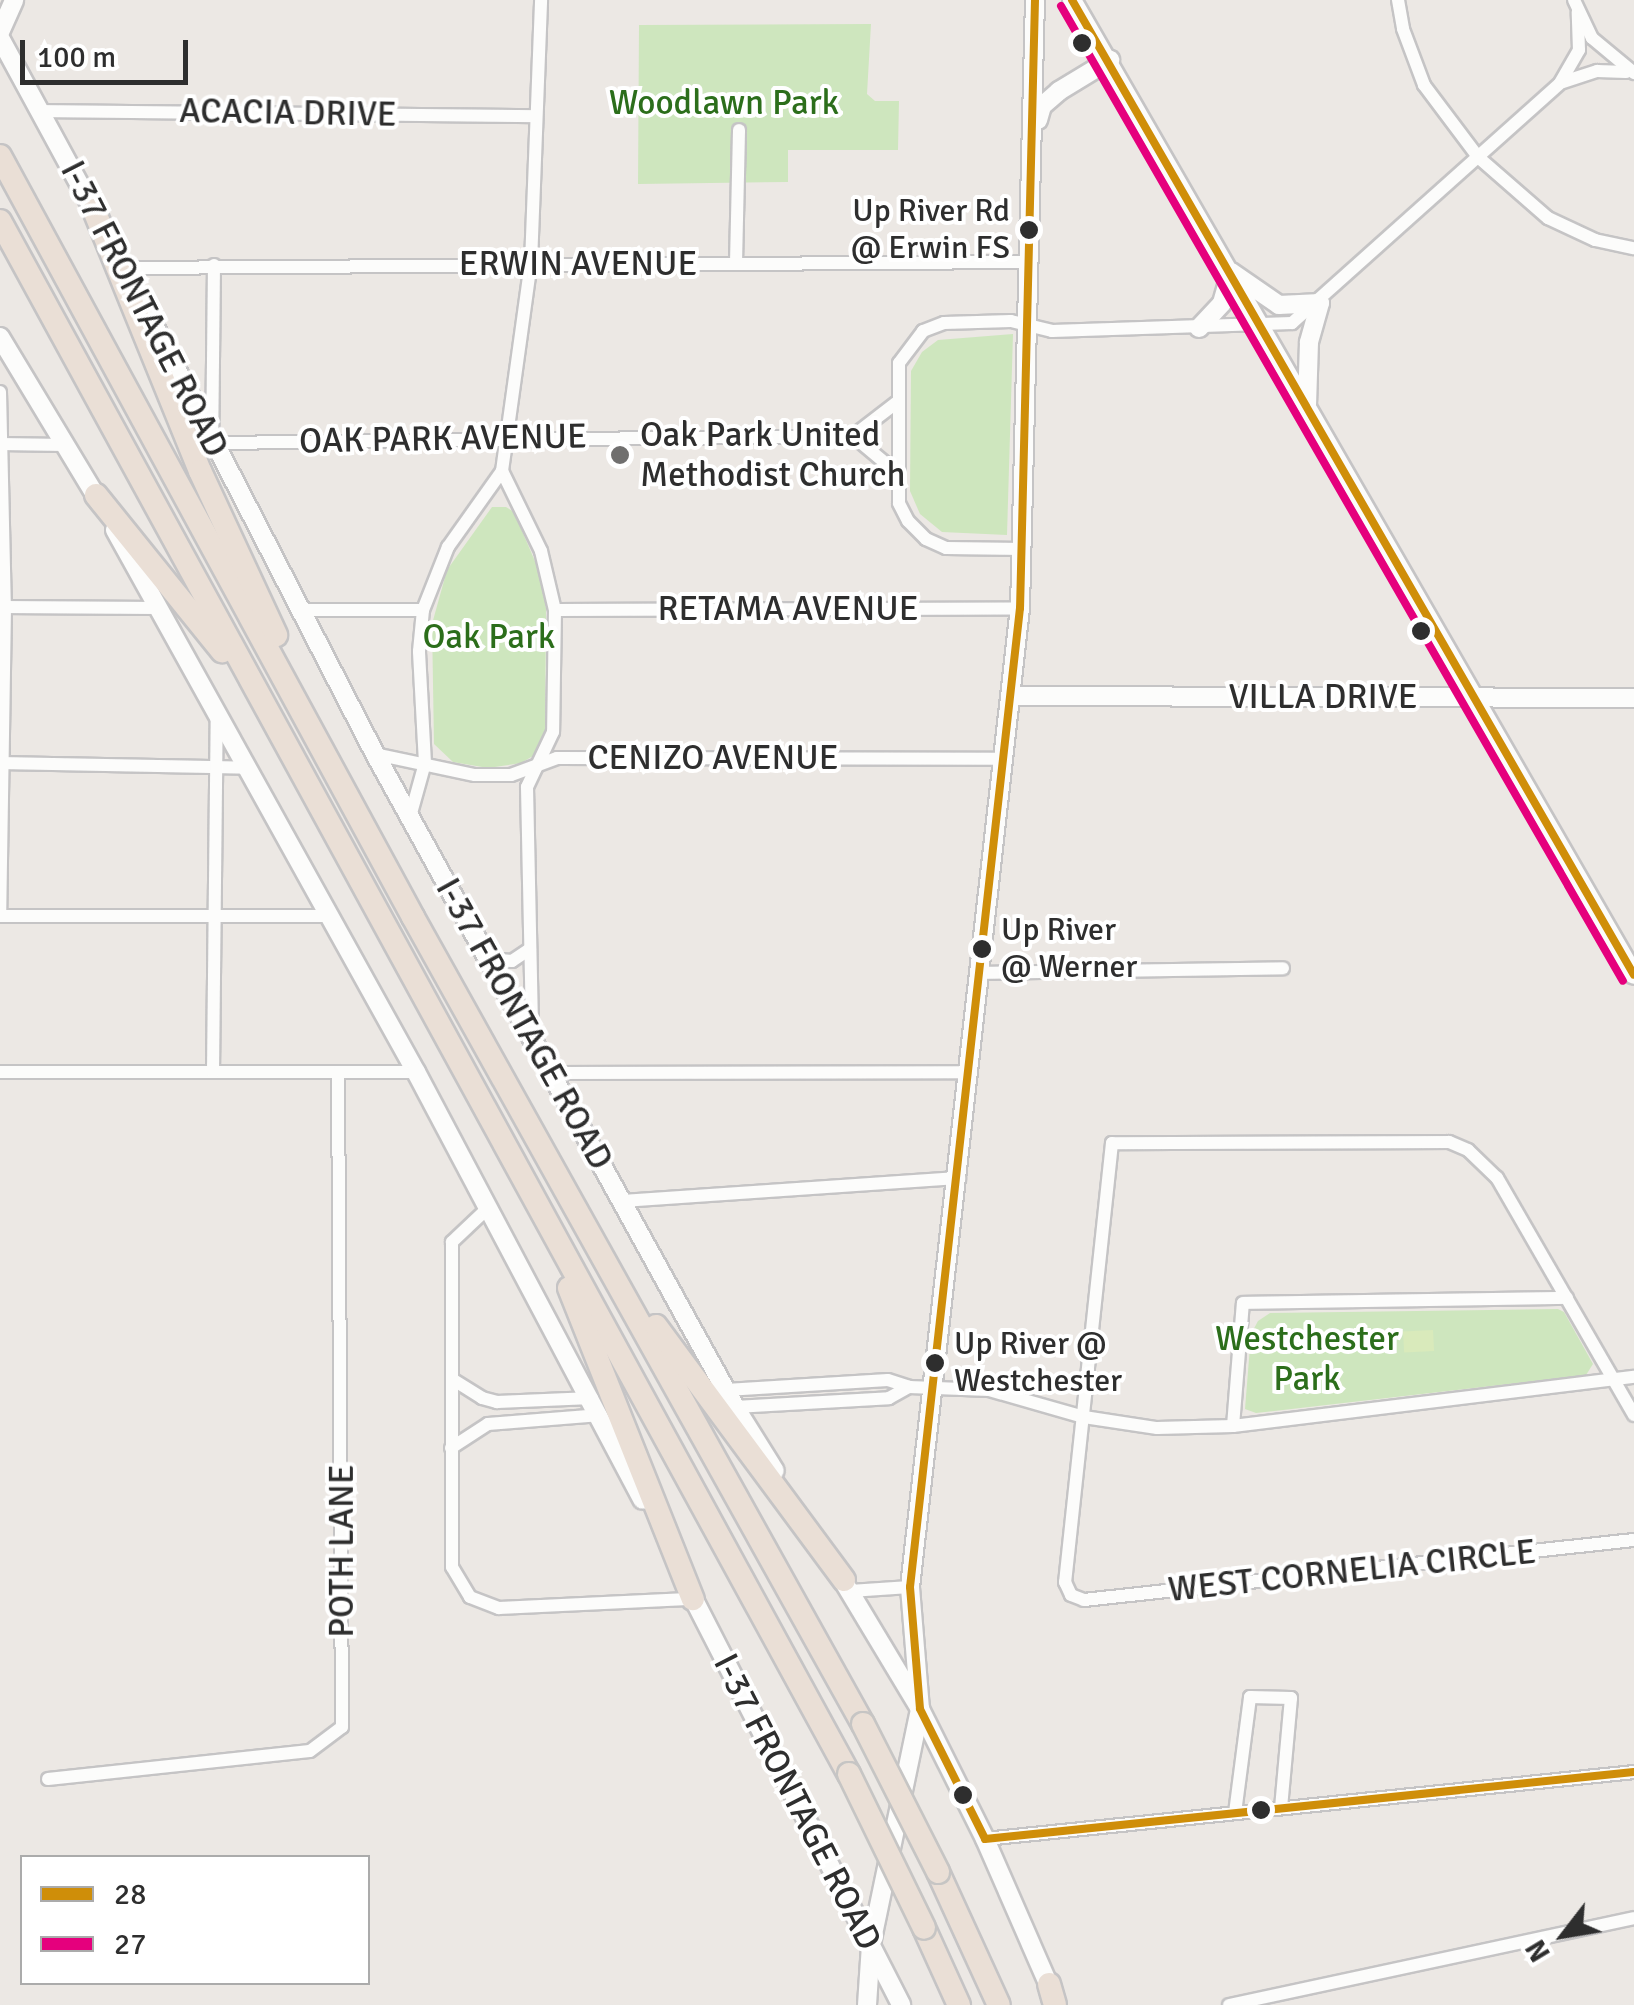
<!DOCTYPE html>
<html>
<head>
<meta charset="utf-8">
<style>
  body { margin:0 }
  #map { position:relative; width:1634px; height:2005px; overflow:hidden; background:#ece8e4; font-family:Signika,sans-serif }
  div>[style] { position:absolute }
  .green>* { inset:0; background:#cee6be }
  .pitch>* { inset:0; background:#d9eabb; transform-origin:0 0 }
  .roads { filter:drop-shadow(2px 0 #c5c4c5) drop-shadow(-2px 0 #c5c4c5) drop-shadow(0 2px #c5c4c5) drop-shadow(0 -2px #c5c4c5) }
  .street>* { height:12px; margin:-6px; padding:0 6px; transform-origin:6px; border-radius:6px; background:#fcfcfb }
  .secondary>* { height:18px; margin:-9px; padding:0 9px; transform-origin:9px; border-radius:9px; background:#fcfcfb }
  .highway>* { height:22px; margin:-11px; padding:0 11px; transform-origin:11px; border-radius:11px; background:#eadfd6 }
  .bridges { filter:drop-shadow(2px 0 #c6c5c4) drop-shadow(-2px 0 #c6c5c4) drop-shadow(0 2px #c6c5c4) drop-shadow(0 -2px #c6c5c4) }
  .highway-bridge>* { height:22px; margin:-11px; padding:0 11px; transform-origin:11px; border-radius:11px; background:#eadfd6 }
  .bus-1>* { height:8px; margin:-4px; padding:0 4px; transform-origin:4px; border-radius:4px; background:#cf8e09 }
  .bus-2>* { height:8px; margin:-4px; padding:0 4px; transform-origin:4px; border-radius:4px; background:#e5007d }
  .dots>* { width:28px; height:28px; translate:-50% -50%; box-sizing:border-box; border:5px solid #fff; border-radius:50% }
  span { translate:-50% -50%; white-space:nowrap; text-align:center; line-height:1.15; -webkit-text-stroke:8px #fff; paint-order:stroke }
  .bus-label { font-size:32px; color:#2e2e2e }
  .right { translate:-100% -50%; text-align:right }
  .left { translate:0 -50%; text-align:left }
  .park-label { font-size:35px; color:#2c6e1b }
  .street-label { font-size:35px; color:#2e2e2e }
  .poi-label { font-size:35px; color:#2e2e2e }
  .legend { position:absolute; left:20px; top:1855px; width:350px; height:130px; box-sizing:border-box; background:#fff; border:2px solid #ababab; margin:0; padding:12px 18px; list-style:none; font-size:30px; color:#2e2e2e }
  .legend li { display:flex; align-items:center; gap:20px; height:50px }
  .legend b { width:50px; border:2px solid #ababab }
  .north { position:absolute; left:1514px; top:1885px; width:100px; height:100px; -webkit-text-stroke:8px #fff; paint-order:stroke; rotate:239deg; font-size:28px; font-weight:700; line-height:40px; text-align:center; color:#2e2e2e }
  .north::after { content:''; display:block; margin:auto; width:35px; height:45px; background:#2e2e2e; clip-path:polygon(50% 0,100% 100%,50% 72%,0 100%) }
  .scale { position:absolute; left:20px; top:40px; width:168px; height:45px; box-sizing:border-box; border:5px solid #2e2e2e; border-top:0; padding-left:12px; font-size:30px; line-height:35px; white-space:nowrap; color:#2e2e2e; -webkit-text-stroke:8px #fff; paint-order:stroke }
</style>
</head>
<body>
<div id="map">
  <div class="green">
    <i style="clip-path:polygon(871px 24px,867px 94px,875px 101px,899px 101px,898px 150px,788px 150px,788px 182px,638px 184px,639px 25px)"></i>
    <i style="clip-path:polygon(1013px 334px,1007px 535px,942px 532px,920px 514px,910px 491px,911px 371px,922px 352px,938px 340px)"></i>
    <i style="clip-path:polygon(492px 507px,506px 507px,514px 512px,540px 573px,546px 608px,545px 732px,533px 756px,521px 763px,488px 768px,453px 762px,434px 744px,432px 624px,447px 570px)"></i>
    <i style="clip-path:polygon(1558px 1309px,1564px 1312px,1593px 1364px,1586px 1375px,1256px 1413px,1245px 1409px,1251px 1334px,1258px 1321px,1270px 1313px)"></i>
  </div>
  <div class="pitch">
    <i style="left:1433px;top:1330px;width:21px;height:30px;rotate:87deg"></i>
  </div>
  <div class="roads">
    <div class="street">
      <i style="left:1398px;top:0;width:29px;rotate:80deg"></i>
      <i style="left:1403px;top:29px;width:60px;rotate:69.4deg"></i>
      <i style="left:1424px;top:85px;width:90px;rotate:53.1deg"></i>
      <i style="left:1478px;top:157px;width:93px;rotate:41.1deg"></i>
      <i style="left:1548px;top:218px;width:52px;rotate:25.1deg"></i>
      <i style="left:1595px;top:240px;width:40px;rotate:12deg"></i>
      <i style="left:1574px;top:0;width:42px;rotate:64.7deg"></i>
      <i style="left:1592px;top:38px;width:55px;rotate:39.8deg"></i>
      <i style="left:1563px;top:82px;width:36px;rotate:-18deg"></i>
      <i style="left:1597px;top:71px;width:29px;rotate:2deg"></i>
      <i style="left:41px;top:111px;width:494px;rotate:0.6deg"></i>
      <i style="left:736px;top:263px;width:133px;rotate:-88.7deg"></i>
      <i style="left:214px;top:265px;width:178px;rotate:90.6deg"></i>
      <i style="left:212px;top:443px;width:641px;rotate:-0.63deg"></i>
      <i style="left:853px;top:436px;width:56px;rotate:39.9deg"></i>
      <i style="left:125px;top:268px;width:906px;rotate:-0.38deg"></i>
      <i style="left:0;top:392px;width:215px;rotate:88.7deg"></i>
      <i style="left:5px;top:607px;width:307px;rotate:90.9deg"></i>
      <i style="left:853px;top:436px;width:54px;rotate:-37.5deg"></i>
      <i style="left:0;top:444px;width:65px;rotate:0.9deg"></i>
      <i style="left:502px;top:471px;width:89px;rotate:64deg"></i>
      <i style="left:541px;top:551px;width:61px;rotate:76.7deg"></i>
      <i style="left:555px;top:610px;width:122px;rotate:90.9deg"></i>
      <i style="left:553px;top:732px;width:61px;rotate:115.3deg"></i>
      <i style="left:527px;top:787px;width:248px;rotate:88.8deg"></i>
      <i style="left:1023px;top:549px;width:77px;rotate:-179.3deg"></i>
      <i style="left:946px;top:548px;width:22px;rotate:-156deg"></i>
      <i style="left:926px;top:539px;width:25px;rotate:-135deg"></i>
      <i style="left:908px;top:521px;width:20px;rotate:-117deg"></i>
      <i style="left:899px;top:503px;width:140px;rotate:-90deg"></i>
      <i style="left:899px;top:363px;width:40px;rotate:-53deg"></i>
      <i style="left:923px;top:331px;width:22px;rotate:-21deg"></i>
      <i style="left:944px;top:323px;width:67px;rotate:-1.7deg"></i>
      <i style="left:1011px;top:321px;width:42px;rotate:13.7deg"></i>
      <i style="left:1052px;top:331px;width:240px;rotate:-1.9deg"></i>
      <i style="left:1292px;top:323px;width:360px;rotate:-41.8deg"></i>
      <i style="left:1560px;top:83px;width:38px;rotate:-60deg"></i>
      <i style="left:1579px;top:50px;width:38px;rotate:-92deg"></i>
      <i style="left:1px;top:607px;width:157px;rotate:0.4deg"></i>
      <i style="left:303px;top:610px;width:120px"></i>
      <i style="left:555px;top:610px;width:465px;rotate:-0.2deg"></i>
      <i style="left:375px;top:754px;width:102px;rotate:11.9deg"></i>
      <i style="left:475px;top:775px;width:36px"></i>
      <i style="left:511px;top:775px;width:49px;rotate:-20.3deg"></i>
      <i style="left:557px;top:758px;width:447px;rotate:0.1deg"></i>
      <i style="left:0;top:763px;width:250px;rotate:1.1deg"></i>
      <i style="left:410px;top:817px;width:56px;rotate:-74.5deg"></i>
      <i style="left:425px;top:763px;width:112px;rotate:-93.1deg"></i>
      <i style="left:419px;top:651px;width:41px;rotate:-84.4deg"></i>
      <i style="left:423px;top:610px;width:68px;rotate:-68.4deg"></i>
      <i style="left:448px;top:547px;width:93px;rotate:-54.6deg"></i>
      <i style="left:502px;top:471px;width:210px;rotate:-82.1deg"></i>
      <i style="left:531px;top:263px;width:263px;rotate:-87.8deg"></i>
      <i style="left:0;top:916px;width:329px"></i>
      <i style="left:488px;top:959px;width:24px;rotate:5deg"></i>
      <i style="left:512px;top:961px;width:22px;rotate:-34deg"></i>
      <i style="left:981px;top:973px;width:302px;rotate:-0.9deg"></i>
      <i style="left:0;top:1072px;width:416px"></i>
      <i style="left:213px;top:1072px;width:356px;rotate:-89.4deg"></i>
      <i style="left:552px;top:1073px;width:419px;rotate:-0.1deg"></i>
      <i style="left:621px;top:1201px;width:339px;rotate:-3.9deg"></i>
      <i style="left:489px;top:1207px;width:51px;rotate:136.6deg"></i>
      <i style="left:452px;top:1242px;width:325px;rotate:90deg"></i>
      <i style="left:452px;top:1567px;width:35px;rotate:59deg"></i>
      <i style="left:470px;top:1597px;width:31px;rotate:21deg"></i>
      <i style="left:499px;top:1608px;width:194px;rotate:-2.7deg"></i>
      <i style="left:452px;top:1379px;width:36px;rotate:32deg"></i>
      <i style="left:482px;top:1398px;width:16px;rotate:15deg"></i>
      <i style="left:497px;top:1402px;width:95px;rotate:-2.4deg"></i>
      <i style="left:726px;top:1390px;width:162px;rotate:-3.5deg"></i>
      <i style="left:888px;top:1380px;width:22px;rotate:18deg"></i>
      <i style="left:909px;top:1387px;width:80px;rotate:2.1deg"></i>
      <i style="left:989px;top:1390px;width:99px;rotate:15.9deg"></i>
      <i style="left:1084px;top:1417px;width:74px;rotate:8.6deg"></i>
      <i style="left:1157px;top:1428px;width:76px;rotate:-1.5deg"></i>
      <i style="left:1233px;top:1426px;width:404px;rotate:-7deg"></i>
      <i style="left:735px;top:1407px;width:154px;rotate:-3.3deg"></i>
      <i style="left:889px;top:1398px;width:23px;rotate:-29deg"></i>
      <i style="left:1634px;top:1415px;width:274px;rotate:-120deg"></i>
      <i style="left:1497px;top:1178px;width:40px;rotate:-136deg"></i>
      <i style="left:1468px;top:1150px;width:21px;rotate:-157deg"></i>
      <i style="left:1449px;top:1142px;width:337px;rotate:179.8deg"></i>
      <i style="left:1112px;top:1143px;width:442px;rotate:96.1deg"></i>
      <i style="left:1065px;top:1582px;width:14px;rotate:65deg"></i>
      <i style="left:1071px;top:1595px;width:14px;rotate:21deg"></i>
      <i style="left:1084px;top:1600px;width:553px;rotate:-6.23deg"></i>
      <i style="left:1233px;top:1426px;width:123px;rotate:-85.4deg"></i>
      <i style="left:1243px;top:1303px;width:324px;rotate:-0.9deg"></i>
      <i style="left:451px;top:1448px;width:44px;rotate:-33deg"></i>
      <i style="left:488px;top:1424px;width:113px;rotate:-4.6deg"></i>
      <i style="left:850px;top:1591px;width:60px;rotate:-3.8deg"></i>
      <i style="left:48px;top:1779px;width:263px;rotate:-6.1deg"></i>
      <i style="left:310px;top:1751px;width:40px;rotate:-37deg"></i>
      <i style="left:342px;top:1727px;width:655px;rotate:-90.35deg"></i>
      <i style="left:1235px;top:1813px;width:117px;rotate:-82.6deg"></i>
      <i style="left:1250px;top:1697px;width:41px;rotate:1.4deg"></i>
      <i style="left:1291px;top:1698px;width:110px;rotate:95.2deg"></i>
      <i style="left:985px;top:1839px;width:652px;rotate:-5.89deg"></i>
      <i style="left:1229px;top:2005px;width:414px;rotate:-12.1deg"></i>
    </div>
    <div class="secondary">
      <i style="left:1072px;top:0;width:1125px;rotate:60.04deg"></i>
      <i style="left:0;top:32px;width:35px;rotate:-66deg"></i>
      <i style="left:0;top:38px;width:209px;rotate:61.5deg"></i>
      <i style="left:1038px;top:120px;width:15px;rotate:-74deg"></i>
      <i style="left:1042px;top:106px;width:23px;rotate:-41deg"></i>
      <i style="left:1059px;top:91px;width:60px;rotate:-31.3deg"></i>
      <i style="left:140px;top:298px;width:513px;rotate:62.74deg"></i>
      <i style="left:375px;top:754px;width:746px;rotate:61.13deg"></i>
      <i style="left:735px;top:1407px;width:75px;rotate:58deg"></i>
      <i style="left:1199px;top:328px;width:34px;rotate:-47deg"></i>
      <i style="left:1222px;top:303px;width:32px;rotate:-74deg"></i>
      <i style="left:1231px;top:272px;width:58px;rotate:34.5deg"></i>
      <i style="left:1279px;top:305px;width:41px;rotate:-2.8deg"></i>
      <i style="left:1320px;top:303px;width:41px;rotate:105.8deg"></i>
      <i style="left:1309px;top:342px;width:62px;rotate:91.8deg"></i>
      <i style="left:0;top:337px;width:194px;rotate:58.9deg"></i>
      <i style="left:115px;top:530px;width:620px;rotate:60.95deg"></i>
      <i style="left:416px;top:1072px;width:484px;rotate:62.1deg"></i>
      <i style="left:1011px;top:696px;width:623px;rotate:0.18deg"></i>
      <i style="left:836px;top:1569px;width:163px;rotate:59deg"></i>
      <i style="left:920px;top:1709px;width:145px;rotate:63.4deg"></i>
      <i style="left:985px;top:1839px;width:170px;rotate:66.4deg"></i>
      <i style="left:689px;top:1590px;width:466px;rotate:62.9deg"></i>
      <i style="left:867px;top:2005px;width:61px;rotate:-86.2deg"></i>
      <i style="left:871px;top:1944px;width:240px;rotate:-78.2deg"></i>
      <i style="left:920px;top:1709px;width:122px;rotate:-94.7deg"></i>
      <i style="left:910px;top:1587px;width:985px;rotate:-83.59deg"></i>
      <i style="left:1020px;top:608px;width:608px;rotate:-88.59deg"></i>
    </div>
    <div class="highway">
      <i style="left:0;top:156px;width:866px;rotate:61.51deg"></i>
      <i style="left:413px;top:917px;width:924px;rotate:60.86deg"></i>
      <i style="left:94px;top:210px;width:282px;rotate:67.9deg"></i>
      <i style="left:200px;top:471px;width:181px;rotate:65.1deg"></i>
      <i style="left:0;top:221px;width:1770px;rotate:61.34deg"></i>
      <i style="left:96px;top:495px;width:201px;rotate:51.1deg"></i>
      <i style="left:569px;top:1288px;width:335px;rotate:68.3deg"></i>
      <i style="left:656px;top:1326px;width:316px;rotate:53.5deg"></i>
      <i style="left:938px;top:1872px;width:146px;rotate:65.4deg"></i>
      <i style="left:924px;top:1928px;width:85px;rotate:65.6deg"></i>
      <i style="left:1049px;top:1984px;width:22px;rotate:74deg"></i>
    </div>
  </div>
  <div class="bridges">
    <div class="highway-bridge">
      <i style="left:863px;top:1724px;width:166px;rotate:63.1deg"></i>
      <i style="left:849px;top:1774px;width:171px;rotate:64deg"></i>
    </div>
  </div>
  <div class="bus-1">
    <i style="left:1035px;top:0;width:608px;rotate:91.41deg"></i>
    <i style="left:1020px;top:608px;width:985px;rotate:96.41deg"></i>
    <i style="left:910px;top:1587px;width:122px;rotate:85.3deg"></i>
    <i style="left:920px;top:1709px;width:145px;rotate:63.4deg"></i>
    <i style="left:985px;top:1839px;width:652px;rotate:-5.89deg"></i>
    <i style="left:1072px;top:0;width:1125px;rotate:60.04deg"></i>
  </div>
  <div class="bus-2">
    <i style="left:1061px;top:6px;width:1125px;rotate:60.04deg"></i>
  </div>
  <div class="dots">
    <i style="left:1082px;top:43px;background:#2e2e2e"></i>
    <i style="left:1029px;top:230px;background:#2e2e2e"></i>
    <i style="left:620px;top:455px;background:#706f6e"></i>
    <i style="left:1421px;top:631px;background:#2e2e2e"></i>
    <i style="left:982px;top:949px;background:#2e2e2e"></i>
    <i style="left:935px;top:1363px;background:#2e2e2e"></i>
    <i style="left:963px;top:1795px;background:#2e2e2e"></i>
    <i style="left:1261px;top:1810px;background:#2e2e2e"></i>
  </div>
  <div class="bus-label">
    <span class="right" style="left:1010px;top:230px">Up River Rd<br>@ Erwin FS</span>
    <span class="left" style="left:1001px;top:949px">Up River<br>@ Werner</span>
    <span class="left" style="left:954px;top:1363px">Up River @<br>Westchester</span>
  </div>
  <div class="park-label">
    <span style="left:724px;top:103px">Woodlawn Park</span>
    <span style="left:489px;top:637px">Oak Park</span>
    <span style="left:1307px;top:1359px">Westchester<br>Park</span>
  </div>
  <div class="street-label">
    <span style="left:288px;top:113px;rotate:1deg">ACACIA DRIVE</span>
    <span style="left:578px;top:264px">ERWIN AVENUE</span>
    <span style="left:144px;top:309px;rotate:63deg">I-37 FRONTAGE ROAD</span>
    <span style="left:443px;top:439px;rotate:-1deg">OAK PARK AVENUE</span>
    <span style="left:788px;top:609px">RETAMA AVENUE</span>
    <span style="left:1323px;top:697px">VILLA DRIVE</span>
    <span style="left:713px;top:758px">CENIZO AVENUE</span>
    <span style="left:524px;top:1024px;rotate:61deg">I-37 FRONTAGE ROAD</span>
    <span style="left:342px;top:1551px;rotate:-90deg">POTH LANE</span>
    <span style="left:1352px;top:1571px;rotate:-6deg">WEST CORNELIA CIRCLE</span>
    <span style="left:797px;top:1802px;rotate:63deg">I-37 FRONTAGE ROAD</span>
  </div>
  <div class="poi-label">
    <span class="left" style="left:640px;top:455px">Oak Park United<br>Methodist Church</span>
  </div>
  <ul class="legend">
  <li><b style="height:12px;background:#cf8e09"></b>28</li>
  <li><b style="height:12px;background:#e5007d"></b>27</li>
  </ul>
  <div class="north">N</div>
  <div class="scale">100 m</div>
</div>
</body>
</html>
